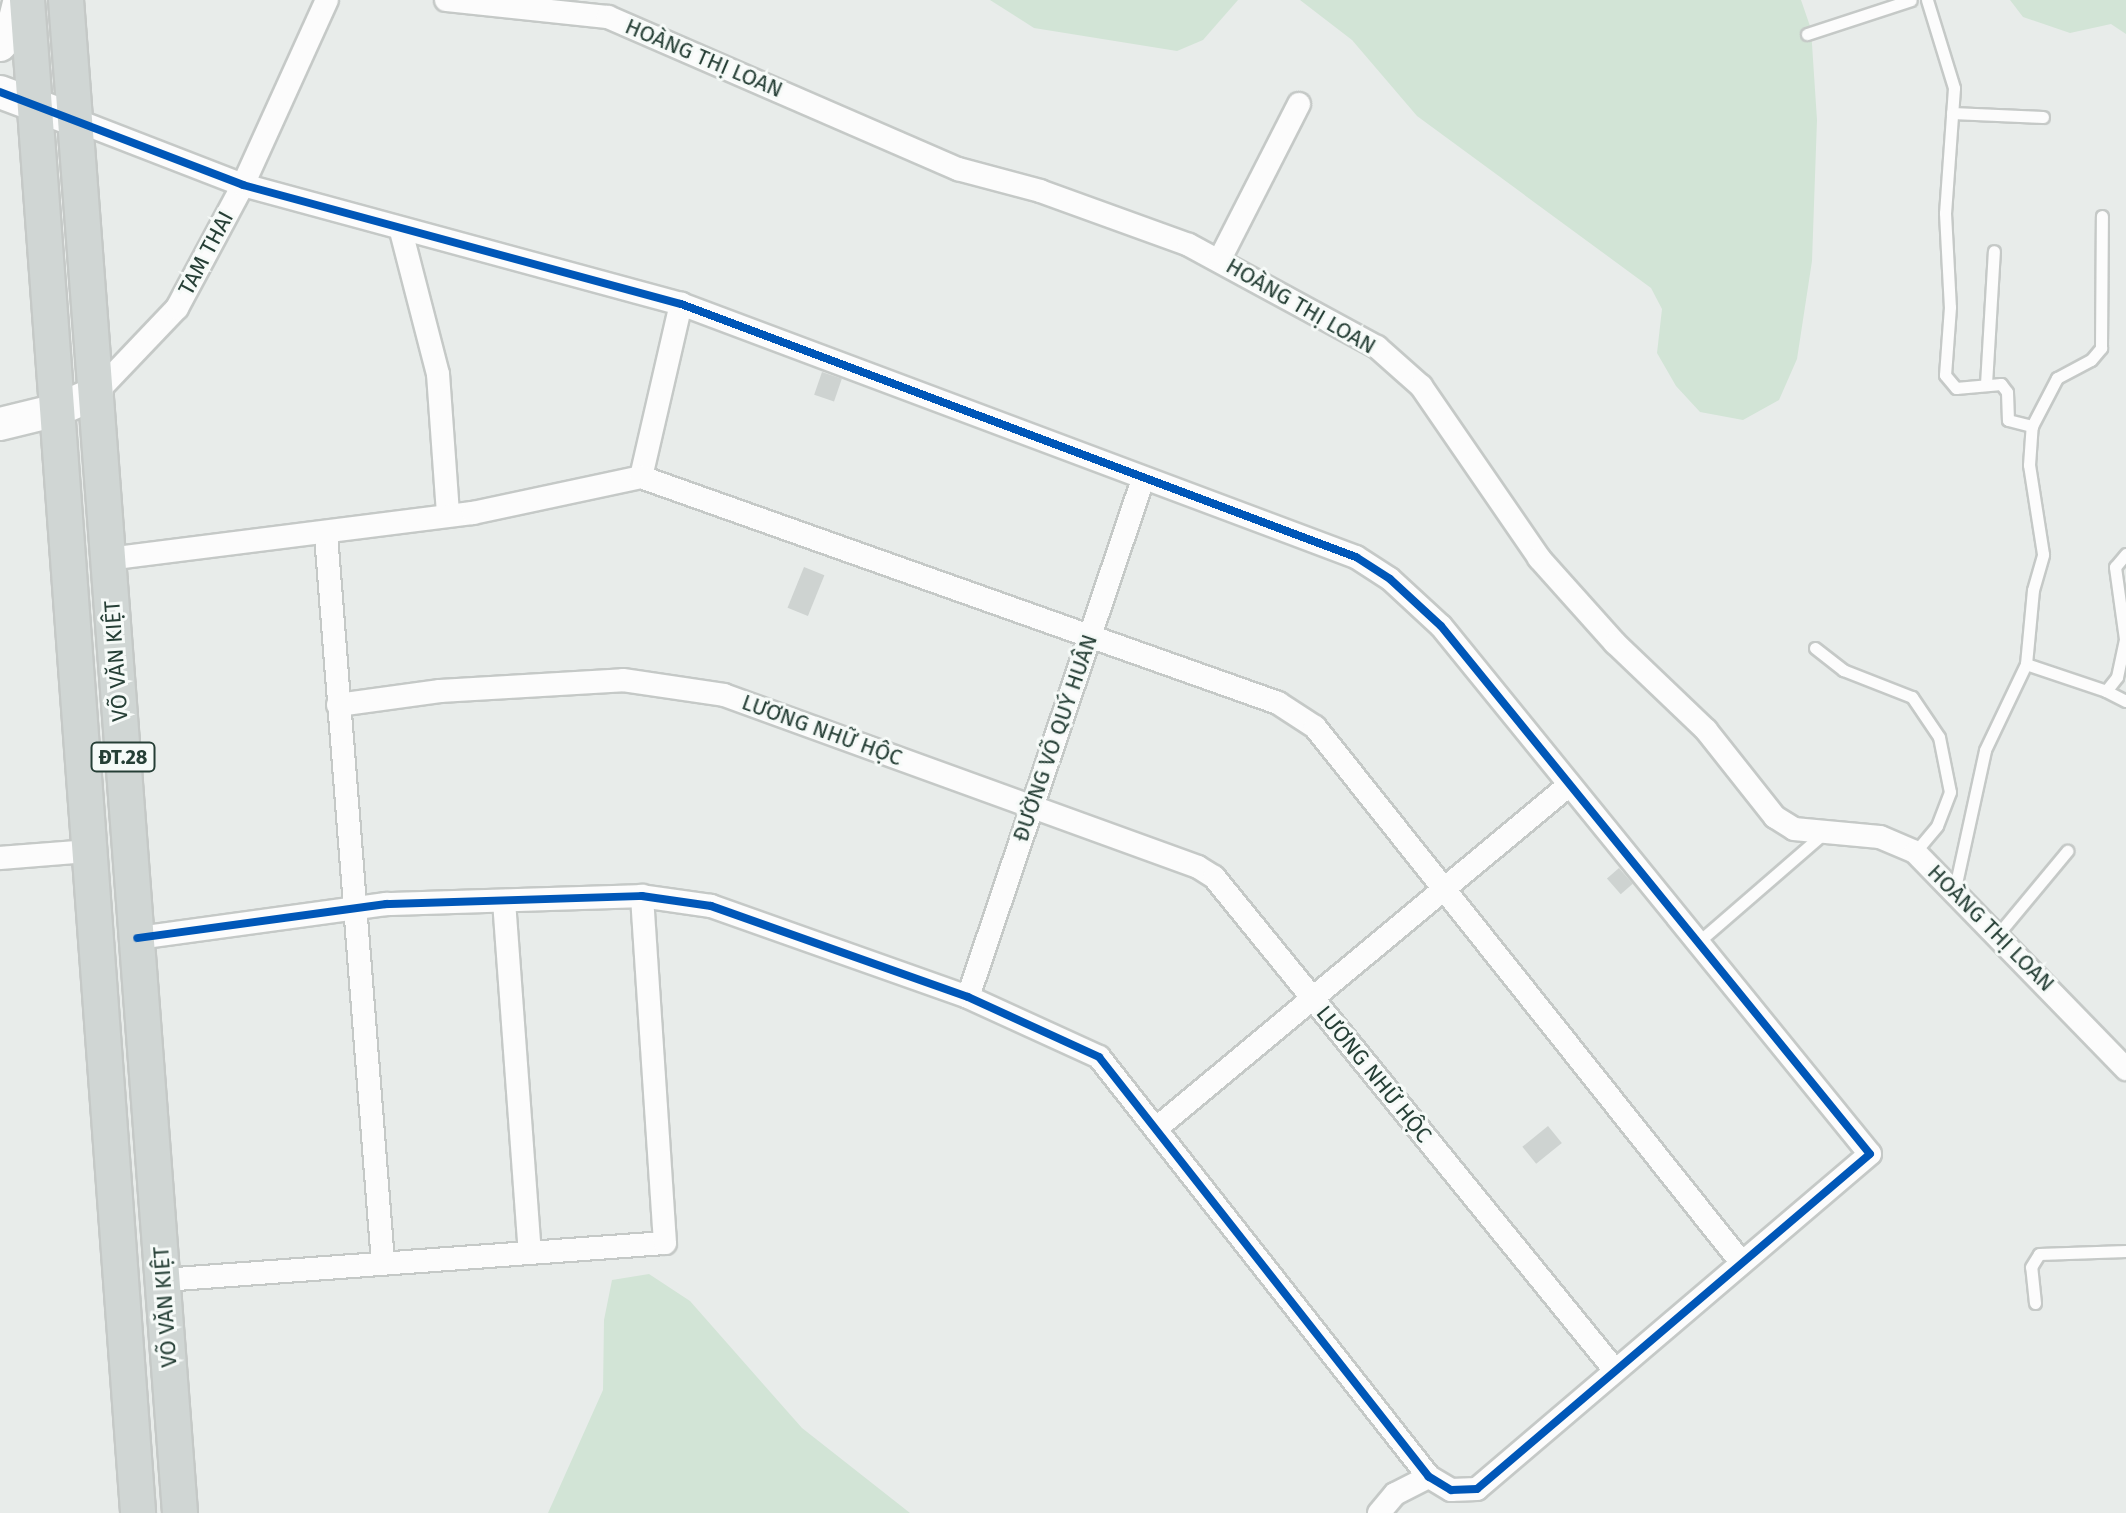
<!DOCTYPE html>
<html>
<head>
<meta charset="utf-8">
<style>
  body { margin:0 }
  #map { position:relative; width:2126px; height:1513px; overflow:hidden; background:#e8ecea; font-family:"Fira Sans",sans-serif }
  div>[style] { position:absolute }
  .green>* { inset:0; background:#d2e4d6 }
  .building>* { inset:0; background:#ced3d1; transform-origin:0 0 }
  .roads { filter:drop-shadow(2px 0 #c5c9c7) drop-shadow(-2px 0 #c5c9c7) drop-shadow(0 2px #c5c9c7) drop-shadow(0 -2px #c5c9c7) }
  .lane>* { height:11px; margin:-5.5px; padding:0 5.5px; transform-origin:5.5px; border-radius:5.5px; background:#fcfcfc }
  .street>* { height:22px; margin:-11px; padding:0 11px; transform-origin:11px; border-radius:11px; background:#fcfcfc }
  .secondary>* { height:32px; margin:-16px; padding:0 16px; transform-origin:16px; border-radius:16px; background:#fcfcfc }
  .primary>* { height:34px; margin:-17px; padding:0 17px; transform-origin:17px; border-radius:17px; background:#d0d6d4 }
  .cycleway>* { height:8px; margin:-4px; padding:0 4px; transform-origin:4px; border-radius:4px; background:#0057b8 }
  span { translate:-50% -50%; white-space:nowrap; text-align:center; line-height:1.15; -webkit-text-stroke:6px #f6faf8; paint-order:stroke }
  .shield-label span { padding:2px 6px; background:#f6faf8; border:2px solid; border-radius:6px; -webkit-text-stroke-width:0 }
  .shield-label { font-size:20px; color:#263f36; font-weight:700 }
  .street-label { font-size:22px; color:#263f36 }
</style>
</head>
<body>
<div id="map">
  <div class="green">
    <i style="clip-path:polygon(990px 0,1238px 0,1203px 40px,1177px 51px,1034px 28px)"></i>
    <i style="clip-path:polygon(1300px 0,1801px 0,1811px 29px,1817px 120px,1812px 261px,1797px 359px,1779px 400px,1743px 420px,1700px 412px,1676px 386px,1657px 353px,1662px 309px,1651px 288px,1417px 116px,1352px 40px)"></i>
    <i style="clip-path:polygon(2010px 0,2126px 0,2126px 34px,2111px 24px,2070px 33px,2023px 17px)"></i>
    <i style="clip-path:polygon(649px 1274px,690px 1301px,802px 1428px,910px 1513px,548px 1513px,603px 1390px,604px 1320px,612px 1280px)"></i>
  </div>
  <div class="building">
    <i style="left:822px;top:372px;width:21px;height:24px;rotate:19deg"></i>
    <i style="left:804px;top:567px;width:22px;height:44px;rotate:22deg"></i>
    <i style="left:1619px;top:868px;width:21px;height:16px;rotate:49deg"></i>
    <i style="left:1548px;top:1126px;width:22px;height:33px;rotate:51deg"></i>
  </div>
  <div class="roads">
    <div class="lane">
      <i style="left:1927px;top:0;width:92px;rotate:72.9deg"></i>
      <i style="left:1954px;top:88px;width:125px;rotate:94.1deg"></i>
      <i style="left:1945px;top:213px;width:94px;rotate:87deg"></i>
      <i style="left:1950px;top:307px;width:68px;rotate:94.2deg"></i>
      <i style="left:1945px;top:375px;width:17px;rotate:50deg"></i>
      <i style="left:1956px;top:388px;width:45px;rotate:-5.1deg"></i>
      <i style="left:2001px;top:384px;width:10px;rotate:53deg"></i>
      <i style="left:2007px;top:392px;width:28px;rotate:88deg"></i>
      <i style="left:2008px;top:420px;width:25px;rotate:14deg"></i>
      <i style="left:1807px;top:34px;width:109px;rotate:-18.1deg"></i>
      <i style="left:1952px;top:113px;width:91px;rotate:2.5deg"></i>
      <i style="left:1986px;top:384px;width:133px;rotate:-86.6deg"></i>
      <i style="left:1815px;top:648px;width:36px;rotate:38deg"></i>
      <i style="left:1843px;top:670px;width:74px;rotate:21.4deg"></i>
      <i style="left:1912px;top:697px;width:48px;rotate:56deg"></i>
      <i style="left:1939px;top:737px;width:56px;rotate:78.7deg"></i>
      <i style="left:1950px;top:792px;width:36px;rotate:111deg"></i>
      <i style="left:1937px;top:826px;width:34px;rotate:130deg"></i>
      <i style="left:2026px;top:664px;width:74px;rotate:-84.6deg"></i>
      <i style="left:2033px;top:590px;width:37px;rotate:-74deg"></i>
      <i style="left:2043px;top:554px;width:90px;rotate:-98.9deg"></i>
      <i style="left:2029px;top:465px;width:39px;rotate:-86deg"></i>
      <i style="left:2032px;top:426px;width:54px;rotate:-62.5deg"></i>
      <i style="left:2057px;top:378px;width:38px;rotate:-28deg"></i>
      <i style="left:2091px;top:360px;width:16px;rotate:-50deg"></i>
      <i style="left:2101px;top:348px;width:132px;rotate:-89.6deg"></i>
      <i style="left:2106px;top:691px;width:22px;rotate:27deg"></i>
      <i style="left:1955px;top:888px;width:141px;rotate:-77.7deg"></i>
      <i style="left:1985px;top:750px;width:95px;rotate:-64.5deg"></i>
      <i style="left:2026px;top:664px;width:84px;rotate:18.6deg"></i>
      <i style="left:2106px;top:691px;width:18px;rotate:-52deg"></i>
      <i style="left:2117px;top:677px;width:39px;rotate:-78deg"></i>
      <i style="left:2125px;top:639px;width:73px;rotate:-97.9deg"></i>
      <i style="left:2115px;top:567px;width:17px;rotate:-50deg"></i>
      <i style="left:1999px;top:933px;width:107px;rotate:-50.3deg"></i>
      <i style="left:1697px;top:943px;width:167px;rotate:-40.9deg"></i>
      <i style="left:2035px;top:1303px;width:36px;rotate:-96deg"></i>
      <i style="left:2031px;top:1267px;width:15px;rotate:-58deg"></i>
      <i style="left:2039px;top:1254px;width:87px;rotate:-2deg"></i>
    </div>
    <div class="street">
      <i style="left:446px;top:0;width:163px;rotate:6deg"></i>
      <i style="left:608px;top:17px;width:382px;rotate:23.5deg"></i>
      <i style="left:958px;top:169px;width:85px;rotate:15deg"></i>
      <i style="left:1040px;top:191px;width:158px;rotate:19.9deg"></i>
      <i style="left:1189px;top:245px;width:214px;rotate:28.5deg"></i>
      <i style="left:1377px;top:347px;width:59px;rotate:41.6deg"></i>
      <i style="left:1421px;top:386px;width:209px;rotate:55.5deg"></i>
      <i style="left:1539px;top:558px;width:114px;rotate:48.2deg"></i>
      <i style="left:1615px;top:643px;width:126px;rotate:43.7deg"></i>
      <i style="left:1706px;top:730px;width:111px;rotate:51.6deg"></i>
      <i style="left:1775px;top:817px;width:22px;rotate:32deg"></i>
      <i style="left:1794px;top:829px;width:86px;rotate:5.3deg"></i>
      <i style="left:1880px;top:837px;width:38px;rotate:23deg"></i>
      <i style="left:1915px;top:852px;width:303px;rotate:45.8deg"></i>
      <i style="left:75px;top:120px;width:180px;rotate:21.2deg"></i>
      <i style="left:243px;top:185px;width:454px;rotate:15.2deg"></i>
      <i style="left:681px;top:304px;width:721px;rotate:20.55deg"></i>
      <i style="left:1356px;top:557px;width:40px;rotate:32.9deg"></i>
      <i style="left:1390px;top:579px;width:69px;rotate:42.7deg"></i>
      <i style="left:1441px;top:626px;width:680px;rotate:50.91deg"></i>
      <i style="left:1870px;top:1154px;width:516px;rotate:139.56deg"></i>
      <i style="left:1477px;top:1489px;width:26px;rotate:178deg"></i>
      <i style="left:1451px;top:1490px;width:26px;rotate:-149deg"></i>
      <i style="left:1429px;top:1477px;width:534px;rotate:-128.16deg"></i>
      <i style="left:1099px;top:1057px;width:144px;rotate:-155.4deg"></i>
      <i style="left:968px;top:997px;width:273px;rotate:-160.5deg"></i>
      <i style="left:711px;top:906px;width:70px;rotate:-171.8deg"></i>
      <i style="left:642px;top:896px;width:256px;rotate:178.2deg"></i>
      <i style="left:386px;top:904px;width:251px;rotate:172.2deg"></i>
      <i style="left:401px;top:231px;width:148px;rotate:75.5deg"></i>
      <i style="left:438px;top:374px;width:141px;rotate:85.9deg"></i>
      <i style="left:1220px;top:259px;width:174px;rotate:-63deg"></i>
      <i style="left:96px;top:393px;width:117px;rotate:-46.4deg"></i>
      <i style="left:177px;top:308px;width:140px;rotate:-61.8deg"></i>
      <i style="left:243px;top:185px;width:203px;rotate:-65.6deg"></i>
      <i style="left:641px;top:477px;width:178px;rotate:-77deg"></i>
      <i style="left:326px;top:535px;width:729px;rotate:85.52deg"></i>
      <i style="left:108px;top:559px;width:368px;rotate:-7.2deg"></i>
      <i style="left:473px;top:513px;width:172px;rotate:-12.1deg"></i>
      <i style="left:641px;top:477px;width:676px;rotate:19.53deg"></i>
      <i style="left:1278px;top:703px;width:44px;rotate:33deg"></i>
      <i style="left:1315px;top:727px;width:684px;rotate:51.47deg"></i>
      <i style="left:338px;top:705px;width:103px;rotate:-7.8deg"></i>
      <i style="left:440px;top:691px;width:183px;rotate:-3.4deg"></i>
      <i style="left:623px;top:680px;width:102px;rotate:8.4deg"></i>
      <i style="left:724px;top:695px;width:504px;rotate:19.94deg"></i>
      <i style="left:1198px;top:867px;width:19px;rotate:32deg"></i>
      <i style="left:1214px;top:877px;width:634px;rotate:50.89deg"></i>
      <i style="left:0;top:858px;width:89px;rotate:-4.5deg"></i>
      <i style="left:504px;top:901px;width:352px;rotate:85.8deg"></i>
      <i style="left:968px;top:997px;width:547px;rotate:-71.33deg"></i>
      <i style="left:1158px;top:1127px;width:535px;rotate:-39.76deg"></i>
      <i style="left:163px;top:1280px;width:503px;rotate:-4.22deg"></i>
      <i style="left:665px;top:1243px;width:348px;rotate:-93.8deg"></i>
      <i style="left:1379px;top:1513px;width:25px;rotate:-50deg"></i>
      <i style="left:1395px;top:1494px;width:38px;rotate:-27deg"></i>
    </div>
    <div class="secondary">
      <i style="left:0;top:45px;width:18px;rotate:-49deg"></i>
      <i style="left:12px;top:31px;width:32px;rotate:-76deg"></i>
      <i style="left:0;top:92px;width:80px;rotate:20.5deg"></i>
      <i style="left:0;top:424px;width:59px;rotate:-13.8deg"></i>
      <i style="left:57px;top:410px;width:43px;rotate:-23.6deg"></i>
    </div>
    <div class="primary">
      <i style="left:27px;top:0;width:1517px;rotate:85.8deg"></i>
      <i style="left:66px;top:0;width:1517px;rotate:85.69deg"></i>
    </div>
  </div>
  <div class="cycleway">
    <i style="left:0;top:92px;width:260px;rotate:20.9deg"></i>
    <i style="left:243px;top:185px;width:454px;rotate:15.2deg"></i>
    <i style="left:681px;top:304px;width:721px;rotate:20.55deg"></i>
    <i style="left:1356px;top:557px;width:40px;rotate:32.9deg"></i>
    <i style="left:1390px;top:579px;width:69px;rotate:42.7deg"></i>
    <i style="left:1441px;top:626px;width:680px;rotate:50.91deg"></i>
    <i style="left:1870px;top:1154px;width:516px;rotate:139.56deg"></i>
    <i style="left:1477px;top:1489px;width:26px;rotate:178deg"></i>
    <i style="left:1451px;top:1490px;width:26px;rotate:-149deg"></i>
    <i style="left:1429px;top:1477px;width:534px;rotate:-128.16deg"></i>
    <i style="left:1099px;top:1057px;width:144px;rotate:-155.4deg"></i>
    <i style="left:968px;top:997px;width:273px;rotate:-160.5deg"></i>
    <i style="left:711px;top:906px;width:70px;rotate:-171.8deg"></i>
    <i style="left:642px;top:896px;width:256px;rotate:178.2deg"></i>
    <i style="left:386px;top:904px;width:251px;rotate:172.2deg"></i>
  </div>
  <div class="shield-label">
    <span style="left:123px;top:757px">ĐT.28</span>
  </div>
  <div class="street-label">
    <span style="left:704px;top:58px;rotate:23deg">HOÀNG THỊ LOAN</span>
    <span style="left:206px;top:253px;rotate:-62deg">TAM THAI</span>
    <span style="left:1301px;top:306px;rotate:30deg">HOÀNG THỊ LOAN</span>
    <span style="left:116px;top:661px;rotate:-94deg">VÕ VĂN KIỆT</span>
    <span style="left:822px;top:730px;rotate:20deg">LƯƠNG NHỮ HỘC</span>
    <span style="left:1055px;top:738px;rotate:-71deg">ĐƯỜNG VÕ QUÝ HUÂN</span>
    <span style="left:1991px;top:928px;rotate:45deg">HOÀNG THỊ LOAN</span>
    <span style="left:1374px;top:1074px;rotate:51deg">LƯƠNG NHỮ HỘC</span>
    <span style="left:165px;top:1307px;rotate:-94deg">VÕ VĂN KIỆT</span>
  </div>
</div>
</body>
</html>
